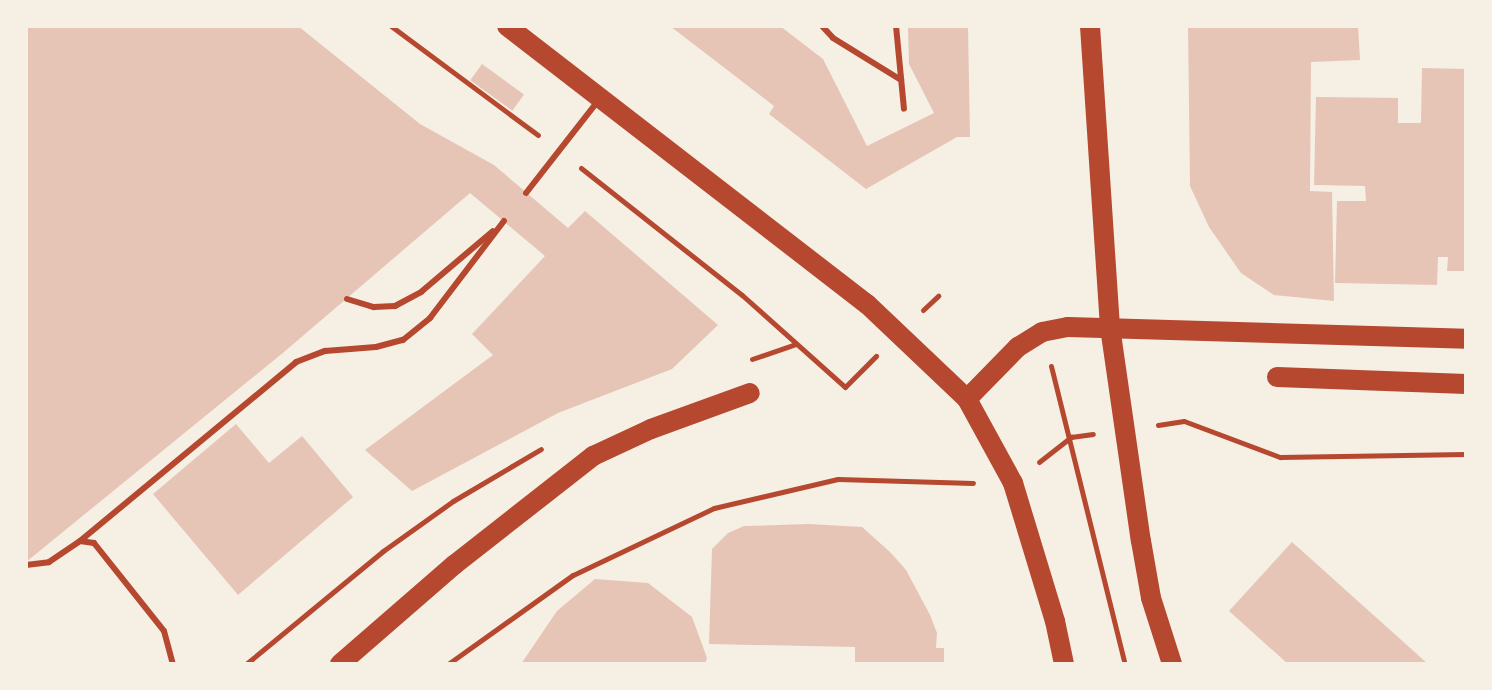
<!DOCTYPE html>
<html>
<head>
<meta charset="utf-8">
<style>
  body { margin:0 }
  #map { position:relative; width:1492px; height:690px; overflow:hidden; background:#f6efe4; font-family:"DejaVu Sans",sans-serif }
  div>[style] { position:absolute }
  .building>* { inset:0; background:#e6c5b7; transform-origin:0 0 }
  .path>* { height:5px; margin:-2.5px; padding:0 2.5px; transform-origin:2.5px; border-radius:2.5px; background:#b5482f }
  .service>* { height:6px; margin:-3px; padding:0 3px; transform-origin:3px; border-radius:3px; background:#b5482f }
  .primary>* { height:20px; margin:-10px; padding:0 10px; transform-origin:10px; border-radius:10px; background:#b5482f }
  span { translate:-50% -50%; white-space:nowrap; text-align:center; line-height:1.15; -webkit-text-stroke:8px #f6efe4; paint-order:stroke }
  .frame { position:absolute; inset:0; border:28px solid #f6efe4; pointer-events:none }
</style>
</head>
<body>
<div id="map">
  <div class="building">
    <i style="clip-path:polygon(26px 26px,298px 26px,420px 124px,494px 165px,568px 228px,585px 211px,718px 325px,672px 369px,558px 413px,412px 491px,365px 450px,493px 355px,472px 334px,545px 256px,470px 193px,284px 352px,26px 562px)"></i>
    <i style="clip-path:polygon(670px 26px,780px 26px,823px 59px,867px 146px,934px 113px,909px 64px,908px 26px,968px 26px,970px 137px,957px 137px,866px 189px,769px 114px,774px 106px)"></i>
    <i style="clip-path:polygon(1188px 26px,1358px 26px,1360px 60px,1311px 62px,1310px 191px,1332px 192px,1334px 301px,1274px 295px,1241px 273px,1209px 227px,1190px 186px)"></i>
    <i style="left:482px;top:64px;width:52px;height:20px;rotate:36deg"></i>
    <i style="clip-path:polygon(1422px 68px,1466px 69px,1466px 271px,1447px 271px,1448px 257px,1438px 257px,1437px 285px,1335px 283px,1337px 201px,1366px 201px,1365px 186px,1314px 185px,1316px 97px,1398px 98px,1398px 123px,1421px 123px)"></i>
    <i style="clip-path:polygon(236px 424px,269px 463px,302px 436px,353px 497px,238px 595px,153px 494px)"></i>
    <i style="clip-path:polygon(808px 524px,862px 527px,891px 553px,906px 570px,930px 615px,937px 633px,936px 648px,944px 648px,944px 664px,855px 664px,855px 647px,709px 644px,712px 549px,728px 533px,744px 526px)"></i>
    <i style="clip-path:polygon(1292px 542px,1428px 664px,1288px 664px,1229px 611px)"></i>
    <i style="clip-path:polygon(595px 579px,648px 583px,692px 617px,707px 658px,705px 664px,521px 664px,557px 611px)"></i>
  </div>
  <div class="path">
    <i style="left:391px;top:26px;width:183px;rotate:36.6deg"></i>
    <i style="left:581px;top:168px;width:205px;rotate:38.3deg"></i>
    <i style="left:742px;top:295px;width:138px;rotate:41.8deg"></i>
    <i style="left:845px;top:387px;width:44px;rotate:-45deg"></i>
    <i style="left:923px;top:310px;width:21px;rotate:-43deg"></i>
    <i style="left:752px;top:359px;width:46px;rotate:-18.8deg"></i>
    <i style="left:1051px;top:366px;width:307px;rotate:76.1deg"></i>
    <i style="left:1158px;top:425px;width:26px;rotate:-9deg"></i>
    <i style="left:1184px;top:421px;width:103px;rotate:20.6deg"></i>
    <i style="left:1280px;top:457px;width:186px;rotate:-0.9deg"></i>
    <i style="left:1039px;top:462px;width:41px;rotate:-38deg"></i>
    <i style="left:1071px;top:437px;width:22px;rotate:-8deg"></i>
    <i style="left:246px;top:664px;width:178px;rotate:-39.5deg"></i>
    <i style="left:383px;top:551px;width:86px;rotate:-35.5deg"></i>
    <i style="left:453px;top:501px;width:102px;rotate:-30.6deg"></i>
    <i style="left:448px;top:664px;width:153px;rotate:-35.5deg"></i>
    <i style="left:573px;top:575px;width:156px;rotate:-25.4deg"></i>
    <i style="left:714px;top:508px;width:127px;rotate:-13.2deg"></i>
    <i style="left:838px;top:479px;width:135px;rotate:1.7deg"></i>
  </div>
  <div class="service">
    <i style="left:822px;top:26px;width:16px;rotate:47deg"></i>
    <i style="left:833px;top:38px;width:80px;rotate:31.7deg"></i>
    <i style="left:896px;top:26px;width:83px;rotate:84.5deg"></i>
    <i style="left:526px;top:193px;width:117px;rotate:-52deg"></i>
    <i style="left:347px;top:299px;width:28px;rotate:17deg"></i>
    <i style="left:374px;top:307px;width:21px;rotate:-3deg"></i>
    <i style="left:395px;top:306px;width:30px;rotate:-28deg"></i>
    <i style="left:421px;top:292px;width:94px;rotate:-40.3deg"></i>
    <i style="left:80px;top:541px;width:281px;rotate:-39.6deg"></i>
    <i style="left:296px;top:362px;width:31px;rotate:-21deg"></i>
    <i style="left:325px;top:351px;width:51px;rotate:-4.5deg"></i>
    <i style="left:376px;top:347px;width:28px;rotate:-15deg"></i>
    <i style="left:403px;top:340px;width:35px;rotate:-39deg"></i>
    <i style="left:430px;top:318px;width:122px;rotate:-52.7deg"></i>
    <i style="left:26px;top:565px;width:23px;rotate:-7deg"></i>
    <i style="left:49px;top:562px;width:37px;rotate:-34deg"></i>
    <i style="left:80px;top:541px;width:14px;rotate:8deg"></i>
    <i style="left:94px;top:543px;width:112px;rotate:51.5deg"></i>
    <i style="left:164px;top:631px;width:34px;rotate:75deg"></i>
  </div>
  <div class="primary">
    <i style="left:507px;top:26px;width:455px;rotate:37.7deg"></i>
    <i style="left:867px;top:304px;width:138px;rotate:43.5deg"></i>
    <i style="left:967px;top:399px;width:96px;rotate:61.3deg"></i>
    <i style="left:1013px;top:483px;width:144px;rotate:73.1deg"></i>
    <i style="left:1055px;top:621px;width:44px;rotate:78.2deg"></i>
    <i style="left:1090px;top:26px;width:302px;rotate:86.2deg"></i>
    <i style="left:1110px;top:327px;width:216px;rotate:81.8deg"></i>
    <i style="left:1141px;top:541px;width:58px;rotate:80deg"></i>
    <i style="left:1151px;top:598px;width:69px;rotate:72.3deg"></i>
    <i style="left:1277px;top:377px;width:189px;rotate:2.1deg"></i>
    <i style="left:967px;top:399px;width:73px;rotate:-45.6deg"></i>
    <i style="left:1018px;top:347px;width:28px;rotate:-32deg"></i>
    <i style="left:1042px;top:332px;width:26px;rotate:-11deg"></i>
    <i style="left:1068px;top:327px;width:398px;rotate:1.7deg"></i>
    <i style="left:340px;top:664px;width:151px;rotate:-41deg"></i>
    <i style="left:454px;top:565px;width:177px;rotate:-38.1deg"></i>
    <i style="left:593px;top:456px;width:64px;rotate:-25deg"></i>
    <i style="left:651px;top:429px;width:105px;rotate:-20deg"></i>
  </div>
  <div class="frame"></div>
</div>
</body>
</html>
